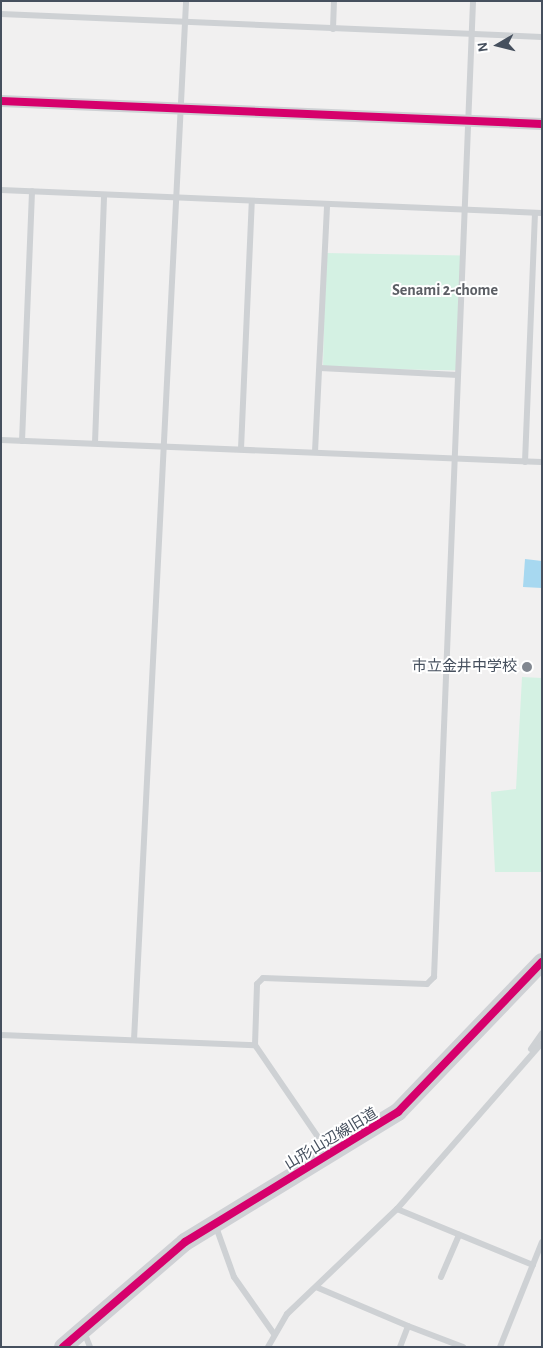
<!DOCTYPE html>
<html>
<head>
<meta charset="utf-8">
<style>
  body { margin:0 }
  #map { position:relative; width:543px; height:1348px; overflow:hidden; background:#f1f0f0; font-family:"Alegreya Sans","Noto Sans JP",sans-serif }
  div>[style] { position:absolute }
  .green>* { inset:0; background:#d4f1e3; transform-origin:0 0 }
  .water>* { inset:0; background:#a7d8f0 }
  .lane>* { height:6px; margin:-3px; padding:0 3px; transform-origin:3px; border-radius:3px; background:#ced1d4 }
  .street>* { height:12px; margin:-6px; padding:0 6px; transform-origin:6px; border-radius:6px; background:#ced1d4 }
  .secondary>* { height:18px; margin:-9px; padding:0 9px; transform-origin:9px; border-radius:9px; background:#cfd1d5 }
  .cycleway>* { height:8px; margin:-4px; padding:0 4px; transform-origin:4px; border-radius:4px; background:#d6006c }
  .dots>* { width:14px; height:14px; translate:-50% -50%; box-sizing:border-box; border:2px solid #fff; border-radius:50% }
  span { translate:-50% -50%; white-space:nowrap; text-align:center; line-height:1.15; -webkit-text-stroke:4px #fff; paint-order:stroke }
  .poi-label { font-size:15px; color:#46505e }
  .right { translate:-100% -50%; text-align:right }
  .street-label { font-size:15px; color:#46505e }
  .neighbourhood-label { font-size:16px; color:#5c5f65; font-weight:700 }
  .frame { position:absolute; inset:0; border:2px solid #46505e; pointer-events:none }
  .north { position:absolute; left:473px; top:20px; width:50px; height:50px; -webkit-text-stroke:4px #fff; paint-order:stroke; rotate:262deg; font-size:14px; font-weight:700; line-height:20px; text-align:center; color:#46505e }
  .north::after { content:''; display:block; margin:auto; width:18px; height:22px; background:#46505e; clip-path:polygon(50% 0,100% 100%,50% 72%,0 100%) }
</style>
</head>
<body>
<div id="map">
  <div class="green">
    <i style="left:325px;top:253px;width:138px;height:115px;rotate:1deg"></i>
    <i style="clip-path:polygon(522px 677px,542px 678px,542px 872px,495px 872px,491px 792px,516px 789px)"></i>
  </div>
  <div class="water">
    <i style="clip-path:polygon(525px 559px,542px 561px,542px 588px,523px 587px)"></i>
  </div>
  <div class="lane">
    <i style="left:1px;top:14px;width:541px;rotate:2.43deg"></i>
    <i style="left:333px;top:29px;width:28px;rotate:-88deg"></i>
    <i style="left:1px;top:190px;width:541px;rotate:2.43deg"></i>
    <i style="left:320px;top:368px;width:138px;rotate:2.9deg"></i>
    <i style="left:1px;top:440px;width:541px;rotate:2.33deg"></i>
    <i style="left:22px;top:441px;width:250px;rotate:-87.7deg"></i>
    <i style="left:95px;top:443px;width:248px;rotate:-87.9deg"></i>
    <i style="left:241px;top:449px;width:247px;rotate:-87.5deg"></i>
    <i style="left:315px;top:452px;width:248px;rotate:-87.2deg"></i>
    <i style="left:525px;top:462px;width:249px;rotate:-87.7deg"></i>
    <i style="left:1px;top:1035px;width:254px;rotate:2.3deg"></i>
    <i style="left:255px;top:1045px;width:61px;rotate:-88.1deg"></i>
    <i style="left:257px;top:984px;width:8px;rotate:-45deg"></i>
    <i style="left:263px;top:978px;width:164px;rotate:2.1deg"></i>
    <i style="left:427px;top:984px;width:10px;rotate:-45deg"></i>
    <i style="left:434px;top:977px;width:977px;rotate:-87.71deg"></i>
    <i style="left:134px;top:1040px;width:1040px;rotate:-87.13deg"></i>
    <i style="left:255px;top:1045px;width:131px;rotate:55.6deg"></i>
    <i style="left:531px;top:1049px;width:19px;rotate:-55deg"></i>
    <i style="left:397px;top:1209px;width:147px;rotate:22.4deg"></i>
    <i style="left:215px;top:1224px;width:56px;rotate:70.3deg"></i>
    <i style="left:234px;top:1277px;width:70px;rotate:54.9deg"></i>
    <i style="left:441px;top:1277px;width:46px;rotate:-66.8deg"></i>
    <i style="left:316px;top:1287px;width:100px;rotate:23deg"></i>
    <i style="left:84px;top:1332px;width:16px;rotate:68deg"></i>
    <i style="left:268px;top:1347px;width:38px;rotate:-60deg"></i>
    <i style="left:287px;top:1314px;width:152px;rotate:-43.7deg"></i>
    <i style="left:397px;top:1209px;width:220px;rotate:-48.9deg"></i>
    <i style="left:400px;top:1347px;width:22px;rotate:-69deg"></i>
    <i style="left:408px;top:1326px;width:59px;rotate:20.9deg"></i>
    <i style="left:500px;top:1347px;width:113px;rotate:-68.2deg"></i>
  </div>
  <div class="street">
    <i style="left:1px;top:101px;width:541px;rotate:2.43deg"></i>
  </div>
  <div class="secondary">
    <i style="left:63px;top:1347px;width:161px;rotate:-40.7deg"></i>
    <i style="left:185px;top:1242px;width:250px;rotate:-31.4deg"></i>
    <i style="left:398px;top:1112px;width:208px;rotate:-46.2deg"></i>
  </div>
  <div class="cycleway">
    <i style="left:1px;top:101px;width:541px;rotate:2.43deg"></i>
    <i style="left:63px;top:1347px;width:161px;rotate:-40.7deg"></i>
    <i style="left:185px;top:1242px;width:250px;rotate:-31.4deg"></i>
    <i style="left:398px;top:1112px;width:208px;rotate:-46.2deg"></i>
  </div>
  <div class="dots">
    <i style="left:527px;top:667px;background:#828891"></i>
  </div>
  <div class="poi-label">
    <span class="right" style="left:517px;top:667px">市立金井中学校</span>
  </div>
  <div class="street-label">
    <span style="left:331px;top:1139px;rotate:-31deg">山形山辺線旧道</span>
  </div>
  <div class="neighbourhood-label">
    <span style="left:445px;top:290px">Senami 2-chome</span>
  </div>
  <div class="frame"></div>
  <div class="north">N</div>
</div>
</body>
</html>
